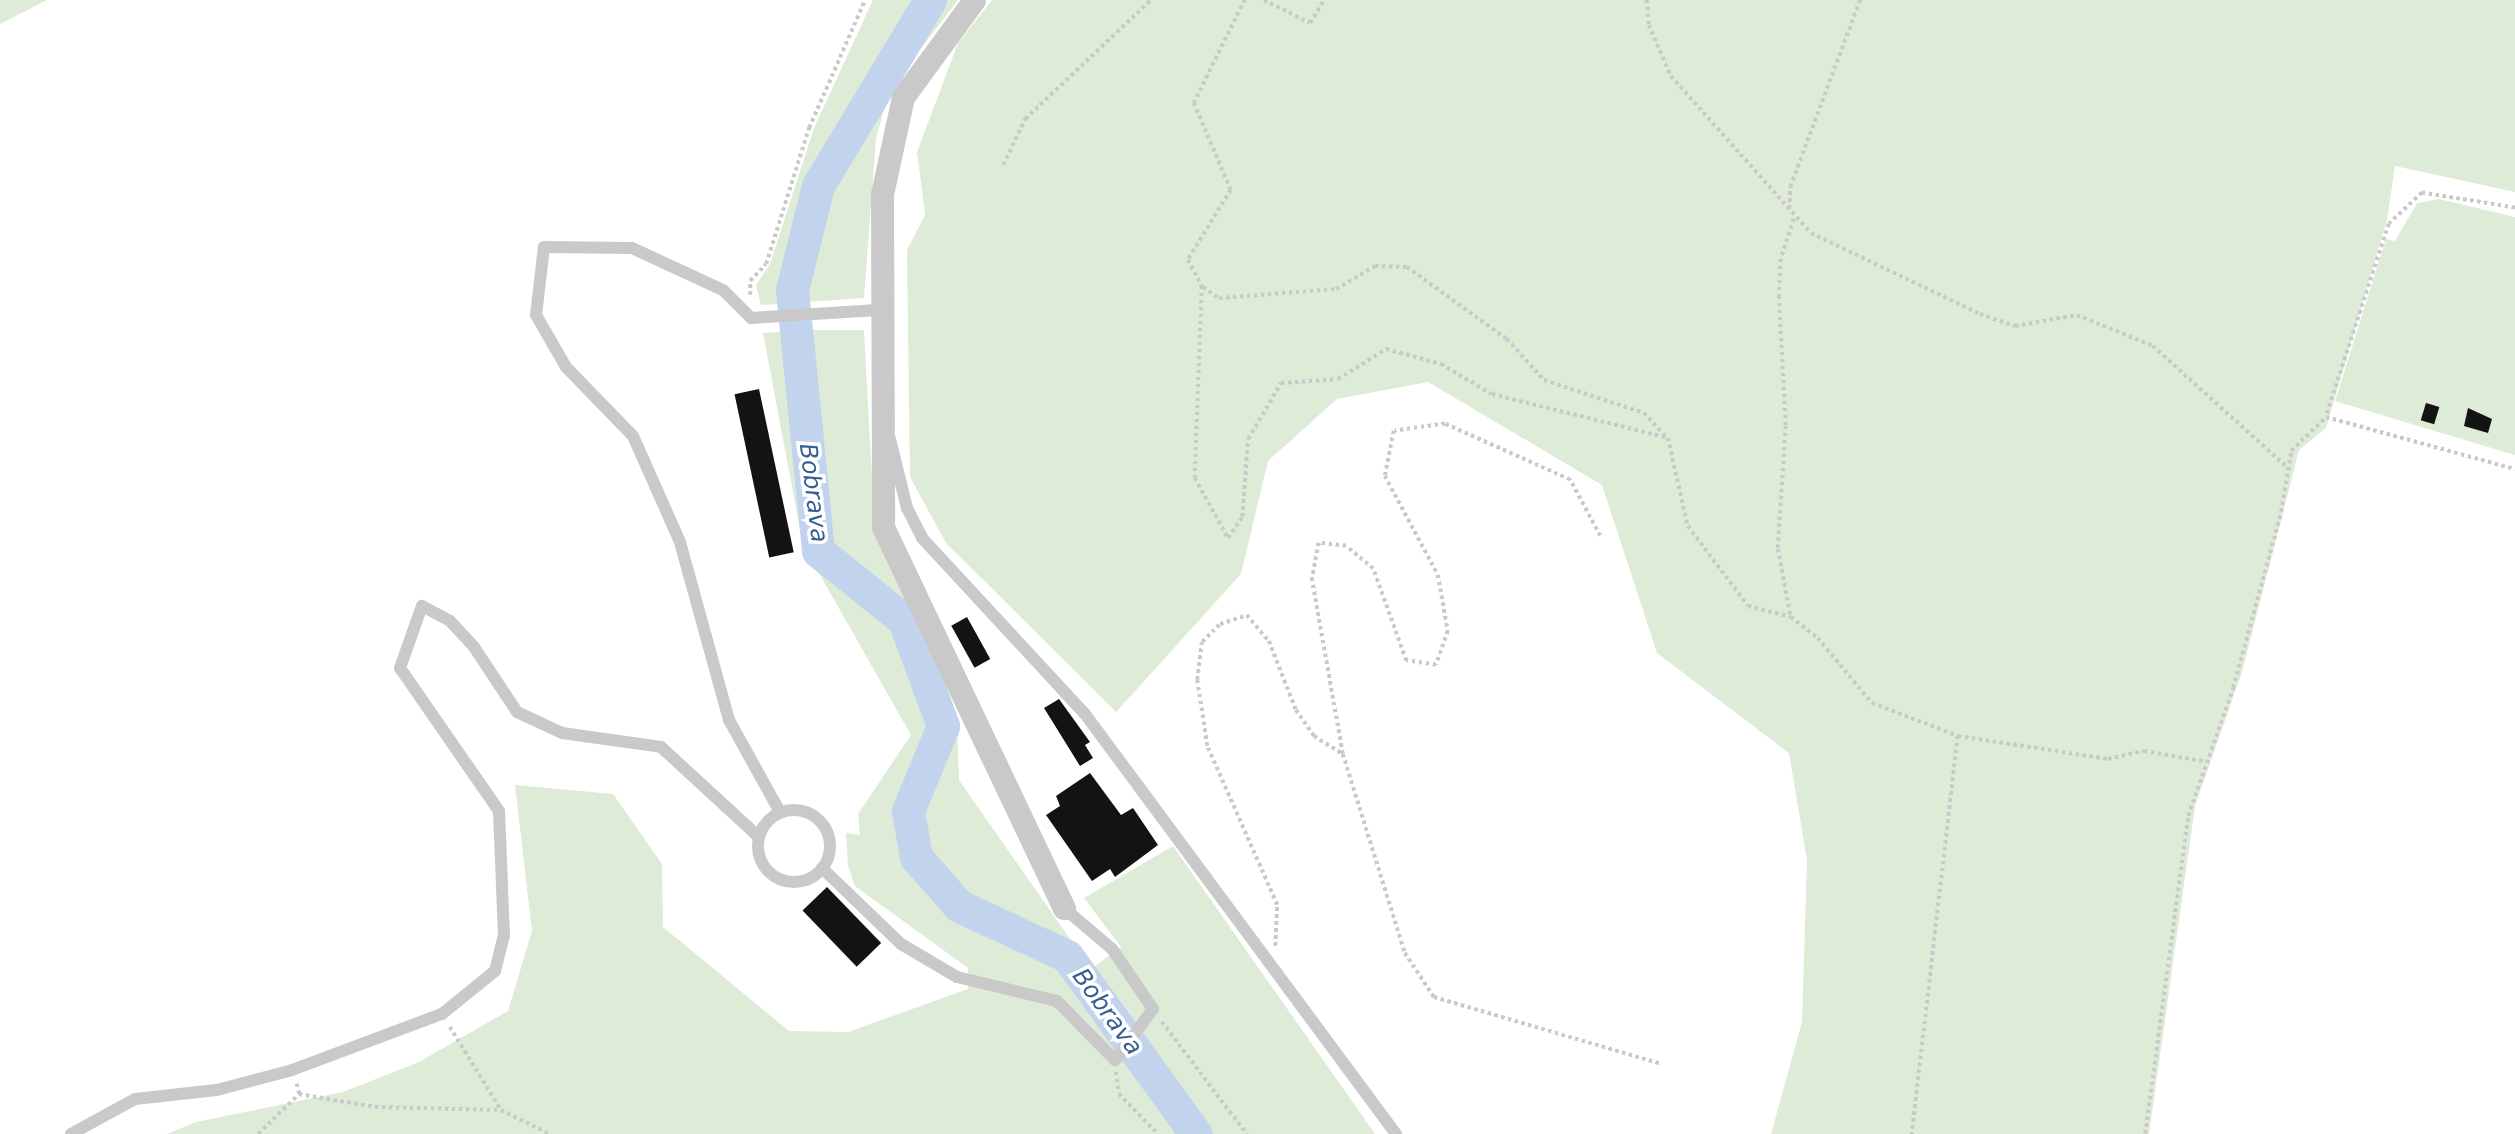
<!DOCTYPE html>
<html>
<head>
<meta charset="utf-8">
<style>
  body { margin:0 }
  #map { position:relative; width:2515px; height:1134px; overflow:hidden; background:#fff; font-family:"DejaVu Sans",sans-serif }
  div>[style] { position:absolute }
  .green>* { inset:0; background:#deebd7 }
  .river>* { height:33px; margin:-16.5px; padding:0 16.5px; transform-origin:16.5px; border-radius:16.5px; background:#c2d4ed }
  .building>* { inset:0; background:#131313; transform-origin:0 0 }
  .path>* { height:3.5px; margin-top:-1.75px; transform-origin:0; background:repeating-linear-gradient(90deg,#c9c9c9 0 3.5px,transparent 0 7px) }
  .lane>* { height:12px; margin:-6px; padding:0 6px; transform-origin:6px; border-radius:6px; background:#c9c9c9 }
  .lane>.ring { margin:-6px; padding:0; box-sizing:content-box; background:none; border:12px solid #c9c9c9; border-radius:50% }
  .street>* { height:23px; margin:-11.5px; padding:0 11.5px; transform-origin:11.5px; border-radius:11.5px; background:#c9c9c9 }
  span { translate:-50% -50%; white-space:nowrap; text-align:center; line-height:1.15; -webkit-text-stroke:7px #fff; paint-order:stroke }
  .water-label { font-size:24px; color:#355e92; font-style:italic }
</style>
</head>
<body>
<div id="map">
  <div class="green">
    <i style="clip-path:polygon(0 0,47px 0,0 24px)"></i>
    <i style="clip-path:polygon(873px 0,958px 0,890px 89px,876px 138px,864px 298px,761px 305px,756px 285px,770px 264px,814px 128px)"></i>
    <i style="clip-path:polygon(992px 0,2515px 0,2515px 192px,2395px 166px,2387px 220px,2326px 428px,2299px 450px,2242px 672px,2195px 806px,2149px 1134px,1771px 1134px,1802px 1022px,1807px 860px,1789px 753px,1657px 653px,1602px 485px,1428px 382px,1337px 399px,1268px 461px,1241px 574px,1116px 712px,946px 543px,910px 477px,907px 250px,925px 215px,917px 152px,958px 43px)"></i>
    <i style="clip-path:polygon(2439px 199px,2515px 217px,2515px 455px,2335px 401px,2386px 239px,2395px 241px,2417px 203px)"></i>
    <i style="clip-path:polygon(806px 330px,864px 330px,875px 535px,924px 629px,957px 723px,959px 780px,1091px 969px,1121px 947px,1084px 898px,1173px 846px,1375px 1134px,167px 1134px,196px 1122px,343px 1092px,419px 1062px,508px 1011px,532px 931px,515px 785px,613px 794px,662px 864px,663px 927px,789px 1031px,848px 1032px,968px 989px,968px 968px,855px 886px,848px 866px,846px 833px,860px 835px,858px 814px,911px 735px,803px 545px,763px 333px)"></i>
  </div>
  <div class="river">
    <i style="left:930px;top:0;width:217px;rotate:121.1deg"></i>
    <i style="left:818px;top:186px;width:107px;rotate:104deg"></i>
    <i style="left:792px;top:290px;width:262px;rotate:84.3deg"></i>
    <i style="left:818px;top:551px;width:110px;rotate:38.7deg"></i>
    <i style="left:904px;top:620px;width:113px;rotate:69.8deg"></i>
    <i style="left:943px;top:726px;width:92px;rotate:112.4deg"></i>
    <i style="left:908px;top:811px;width:47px;rotate:80.1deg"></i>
    <i style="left:916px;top:857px;width:65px;rotate:48.7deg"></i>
    <i style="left:959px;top:906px;width:119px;rotate:24.8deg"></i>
    <i style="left:1067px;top:956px;width:220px;rotate:54.1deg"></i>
  </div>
  <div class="building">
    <i style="left:759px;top:389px;width:167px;height:25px;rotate:78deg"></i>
    <i style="left:2426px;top:403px;width:14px;height:18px;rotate:17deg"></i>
    <i style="clip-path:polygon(2468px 408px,2492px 419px,2488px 433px,2464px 426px)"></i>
    <i style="left:967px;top:617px;width:48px;height:18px;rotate:61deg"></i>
    <i style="clip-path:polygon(1059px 699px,1090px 742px,1085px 745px,1093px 758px,1080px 766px,1044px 708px)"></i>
    <i style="clip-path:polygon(1090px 773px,1121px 815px,1133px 808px,1158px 845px,1115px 877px,1110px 869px,1092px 881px,1046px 815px,1060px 806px,1056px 796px)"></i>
    <i style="left:827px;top:887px;width:78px;height:34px;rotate:46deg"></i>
  </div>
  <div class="path">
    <i style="left:1245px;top:0;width:115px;rotate:116.3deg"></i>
    <i style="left:1194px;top:103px;width:95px;rotate:67deg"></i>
    <i style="left:1231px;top:190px;width:82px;rotate:121.6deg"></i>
    <i style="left:1188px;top:260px;width:30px;rotate:62deg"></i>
    <i style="left:1202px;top:286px;width:192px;rotate:92.1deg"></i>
    <i style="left:1195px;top:478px;width:68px;rotate:61.2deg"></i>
    <i style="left:1228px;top:538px;width:25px;rotate:-56deg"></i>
    <i style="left:1242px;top:517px;width:78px;rotate:-85.6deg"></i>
    <i style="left:1248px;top:439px;width:65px;rotate:-59.5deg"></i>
    <i style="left:1281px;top:383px;width:57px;rotate:-4deg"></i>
    <i style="left:1338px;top:379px;width:57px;rotate:-32deg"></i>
    <i style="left:1386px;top:349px;width:57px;rotate:15.3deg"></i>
    <i style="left:1441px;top:364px;width:59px;rotate:30.5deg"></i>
    <i style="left:1492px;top:394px;width:181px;rotate:14deg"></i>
    <i style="left:1668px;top:438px;width:90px;rotate:77.2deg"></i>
    <i style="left:1688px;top:526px;width:100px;rotate:53.1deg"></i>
    <i style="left:1748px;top:606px;width:44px;rotate:14.3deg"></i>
    <i style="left:1264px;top:0;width:51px;rotate:26.6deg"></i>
    <i style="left:1310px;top:23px;width:27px;rotate:-59deg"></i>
    <i style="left:1647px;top:0;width:25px;rotate:85deg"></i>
    <i style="left:1649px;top:25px;width:56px;rotate:66.7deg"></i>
    <i style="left:1671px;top:76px;width:210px;rotate:48.3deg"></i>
    <i style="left:1811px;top:233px;width:187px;rotate:25.6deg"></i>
    <i style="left:1980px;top:314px;width:37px;rotate:19deg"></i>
    <i style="left:2015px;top:326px;width:63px;rotate:-10.1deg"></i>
    <i style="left:2077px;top:315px;width:82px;rotate:22.2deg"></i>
    <i style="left:2153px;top:346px;width:182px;rotate:42.1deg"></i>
    <i style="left:1003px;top:165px;width:51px;rotate:-64.4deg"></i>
    <i style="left:1025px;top:119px;width:173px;rotate:-43.4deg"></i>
    <i style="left:2515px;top:208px;width:94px;rotate:-170.8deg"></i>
    <i style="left:2422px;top:193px;width:45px;rotate:136.8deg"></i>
    <i style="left:2389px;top:224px;width:203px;rotate:108.1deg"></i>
    <i style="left:2326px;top:417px;width:196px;rotate:15.4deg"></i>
    <i style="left:1789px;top:209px;width:22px;rotate:-87deg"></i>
    <i style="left:1790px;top:187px;width:200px;rotate:-69.5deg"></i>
    <i style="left:1794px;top:219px;width:42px;rotate:108deg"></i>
    <i style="left:1781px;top:259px;width:37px;rotate:93deg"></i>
    <i style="left:1779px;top:296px;width:130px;rotate:86.9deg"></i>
    <i style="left:1786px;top:426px;width:123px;rotate:93.7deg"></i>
    <i style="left:1778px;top:549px;width:69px;rotate:79.2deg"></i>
    <i style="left:1791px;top:617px;width:34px;rotate:38deg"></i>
    <i style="left:1818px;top:638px;width:85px;rotate:50.3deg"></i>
    <i style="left:1872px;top:703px;width:92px;rotate:21deg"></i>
    <i style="left:1958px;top:736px;width:401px;rotate:96.6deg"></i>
    <i style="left:1203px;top:287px;width:19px;rotate:35deg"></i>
    <i style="left:1219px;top:298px;width:117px;rotate:-4.4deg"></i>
    <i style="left:1336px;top:289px;width:45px;rotate:-30.5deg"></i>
    <i style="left:1375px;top:266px;width:32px;rotate:2deg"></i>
    <i style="left:1407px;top:267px;width:123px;rotate:35.8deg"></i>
    <i style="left:1507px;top:339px;width:55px;rotate:47.9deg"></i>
    <i style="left:1544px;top:380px;width:105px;rotate:18.3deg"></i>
    <i style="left:1644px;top:413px;width:33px;rotate:47deg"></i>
    <i style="left:750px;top:295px;width:14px;rotate:-90deg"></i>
    <i style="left:750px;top:281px;width:23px;rotate:-47deg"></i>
    <i style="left:766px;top:264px;width:143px;rotate:-72.5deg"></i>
    <i style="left:809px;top:128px;width:140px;rotate:-66.4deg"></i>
    <i style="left:1600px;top:536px;width:64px;rotate:-118.2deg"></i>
    <i style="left:1570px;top:480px;width:137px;rotate:-155.9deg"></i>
    <i style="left:1445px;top:424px;width:51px;rotate:172.2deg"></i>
    <i style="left:1394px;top:431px;width:46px;rotate:101.3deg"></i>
    <i style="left:1385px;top:476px;width:112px;rotate:61.8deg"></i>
    <i style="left:1438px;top:575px;width:57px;rotate:79.9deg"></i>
    <i style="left:1448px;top:631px;width:36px;rotate:109deg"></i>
    <i style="left:1436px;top:665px;width:30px;rotate:-172deg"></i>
    <i style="left:1406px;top:661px;width:98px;rotate:-109.7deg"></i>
    <i style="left:1373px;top:569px;width:35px;rotate:-140deg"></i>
    <i style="left:1346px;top:546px;width:27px;rotate:-174deg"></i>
    <i style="left:1319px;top:543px;width:36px;rotate:101deg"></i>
    <i style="left:1312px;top:578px;width:179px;rotate:80deg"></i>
    <i style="left:1343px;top:754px;width:208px;rotate:72.7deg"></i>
    <i style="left:1405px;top:953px;width:53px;rotate:56.6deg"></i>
    <i style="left:1434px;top:997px;width:237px;rotate:16.4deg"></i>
    <i style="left:1958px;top:736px;width:152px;rotate:8.7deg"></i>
    <i style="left:2108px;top:759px;width:37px;rotate:-13deg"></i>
    <i style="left:2144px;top:751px;width:60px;rotate:9.6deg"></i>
    <i style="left:1275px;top:946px;width:41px;rotate:-87.2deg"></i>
    <i style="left:1277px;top:905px;width:174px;rotate:-113.8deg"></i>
    <i style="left:1207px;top:746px;width:67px;rotate:-98.6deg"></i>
    <i style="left:1197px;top:680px;width:38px;rotate:-83deg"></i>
    <i style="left:1202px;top:642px;width:25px;rotate:-45deg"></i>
    <i style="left:1220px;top:624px;width:28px;rotate:-18deg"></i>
    <i style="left:1247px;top:615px;width:34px;rotate:50deg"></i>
    <i style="left:1269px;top:641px;width:74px;rotate:68.6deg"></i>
    <i style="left:1296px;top:710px;width:32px;rotate:55deg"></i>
    <i style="left:1314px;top:736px;width:34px;rotate:32deg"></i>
    <i style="left:1162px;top:1022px;width:141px;rotate:52.8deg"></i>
    <i style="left:450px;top:1027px;width:97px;rotate:58.4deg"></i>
    <i style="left:501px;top:1110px;width:55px;rotate:26.1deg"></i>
    <i style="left:1116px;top:1072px;width:22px;rotate:82deg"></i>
    <i style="left:1119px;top:1094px;width:56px;rotate:45.7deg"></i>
    <i style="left:299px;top:1094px;width:77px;rotate:9.7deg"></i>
    <i style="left:375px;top:1107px;width:126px;rotate:1.4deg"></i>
    <i style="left:258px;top:1134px;width:57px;rotate:-44.3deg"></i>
    <i style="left:299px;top:1094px;width:11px;rotate:-105deg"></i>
    <i style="left:2145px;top:1134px;width:321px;rotate:-82.3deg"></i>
    <i style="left:2188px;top:816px;width:136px;rotate:-70.6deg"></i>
    <i style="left:2233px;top:688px;width:182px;rotate:-74.7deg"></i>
    <i style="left:2281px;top:512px;width:62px;rotate:-80.7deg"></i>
    <i style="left:2291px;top:451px;width:49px;rotate:-44.2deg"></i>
  </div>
  <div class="lane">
    <i style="left:890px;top:439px;width:71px;rotate:76.2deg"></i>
    <i style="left:907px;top:508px;width:34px;rotate:63deg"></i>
    <i style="left:922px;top:538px;width:240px;rotate:47.2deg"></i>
    <i style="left:1085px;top:714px;width:523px;rotate:53.48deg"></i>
    <i class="ring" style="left:758px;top:810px;width:60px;height:60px"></i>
    <i style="left:780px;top:812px;width:105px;rotate:-119deg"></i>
    <i style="left:729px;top:720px;width:185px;rotate:-105.4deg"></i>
    <i style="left:680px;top:542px;width:116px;rotate:-113.9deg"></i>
    <i style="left:633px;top:436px;width:96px;rotate:-134.2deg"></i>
    <i style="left:566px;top:367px;width:60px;rotate:-120deg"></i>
    <i style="left:536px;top:315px;width:68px;rotate:-83.3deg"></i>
    <i style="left:544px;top:247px;width:88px;rotate:0.7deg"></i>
    <i style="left:632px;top:248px;width:100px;rotate:24.8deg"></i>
    <i style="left:723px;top:290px;width:40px;rotate:45deg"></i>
    <i style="left:751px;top:318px;width:127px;rotate:-3.6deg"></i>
    <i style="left:822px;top:868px;width:110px;rotate:43.9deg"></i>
    <i style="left:901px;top:944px;width:65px;rotate:30.5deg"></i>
    <i style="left:957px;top:977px;width:103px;rotate:13.5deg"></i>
    <i style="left:1057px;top:1001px;width:83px;rotate:45.5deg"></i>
    <i style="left:1115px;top:1060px;width:64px;rotate:-53.3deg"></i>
    <i style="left:1153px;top:1009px;width:73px;rotate:-124.3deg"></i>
    <i style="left:1112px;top:949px;width:63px;rotate:-139.5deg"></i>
    <i style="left:71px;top:1134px;width:73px;rotate:-28.7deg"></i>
    <i style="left:135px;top:1099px;width:82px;rotate:-6.3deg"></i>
    <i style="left:217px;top:1090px;width:78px;rotate:-14.9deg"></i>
    <i style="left:292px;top:1070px;width:160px;rotate:-20.5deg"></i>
    <i style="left:442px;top:1014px;width:68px;rotate:-39.1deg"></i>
    <i style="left:495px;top:971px;width:36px;rotate:-76deg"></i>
    <i style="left:504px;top:936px;width:125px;rotate:-92.3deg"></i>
    <i style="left:499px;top:811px;width:174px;rotate:-124.7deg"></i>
    <i style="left:400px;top:668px;width:66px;rotate:-70.5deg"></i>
    <i style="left:422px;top:606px;width:32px;rotate:28deg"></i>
    <i style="left:450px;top:621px;width:35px;rotate:47deg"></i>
    <i style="left:474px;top:647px;width:78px;rotate:56.5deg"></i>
    <i style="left:517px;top:712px;width:50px;rotate:25deg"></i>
    <i style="left:562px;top:733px;width:100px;rotate:8deg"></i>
    <i style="left:661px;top:747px;width:133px;rotate:42.6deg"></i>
  </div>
  <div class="street">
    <i style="left:974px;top:0;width:120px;rotate:126.2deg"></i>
    <i style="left:903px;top:97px;width:99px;rotate:102.2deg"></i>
    <i style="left:882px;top:194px;width:333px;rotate:89.8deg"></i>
    <i style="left:883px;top:527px;width:422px;rotate:64.6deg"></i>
  </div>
  <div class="water-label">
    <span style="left:813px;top:493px;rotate:83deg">Bobrava</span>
    <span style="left:1107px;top:1012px;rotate:54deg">Bobrava</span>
  </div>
</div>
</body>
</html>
